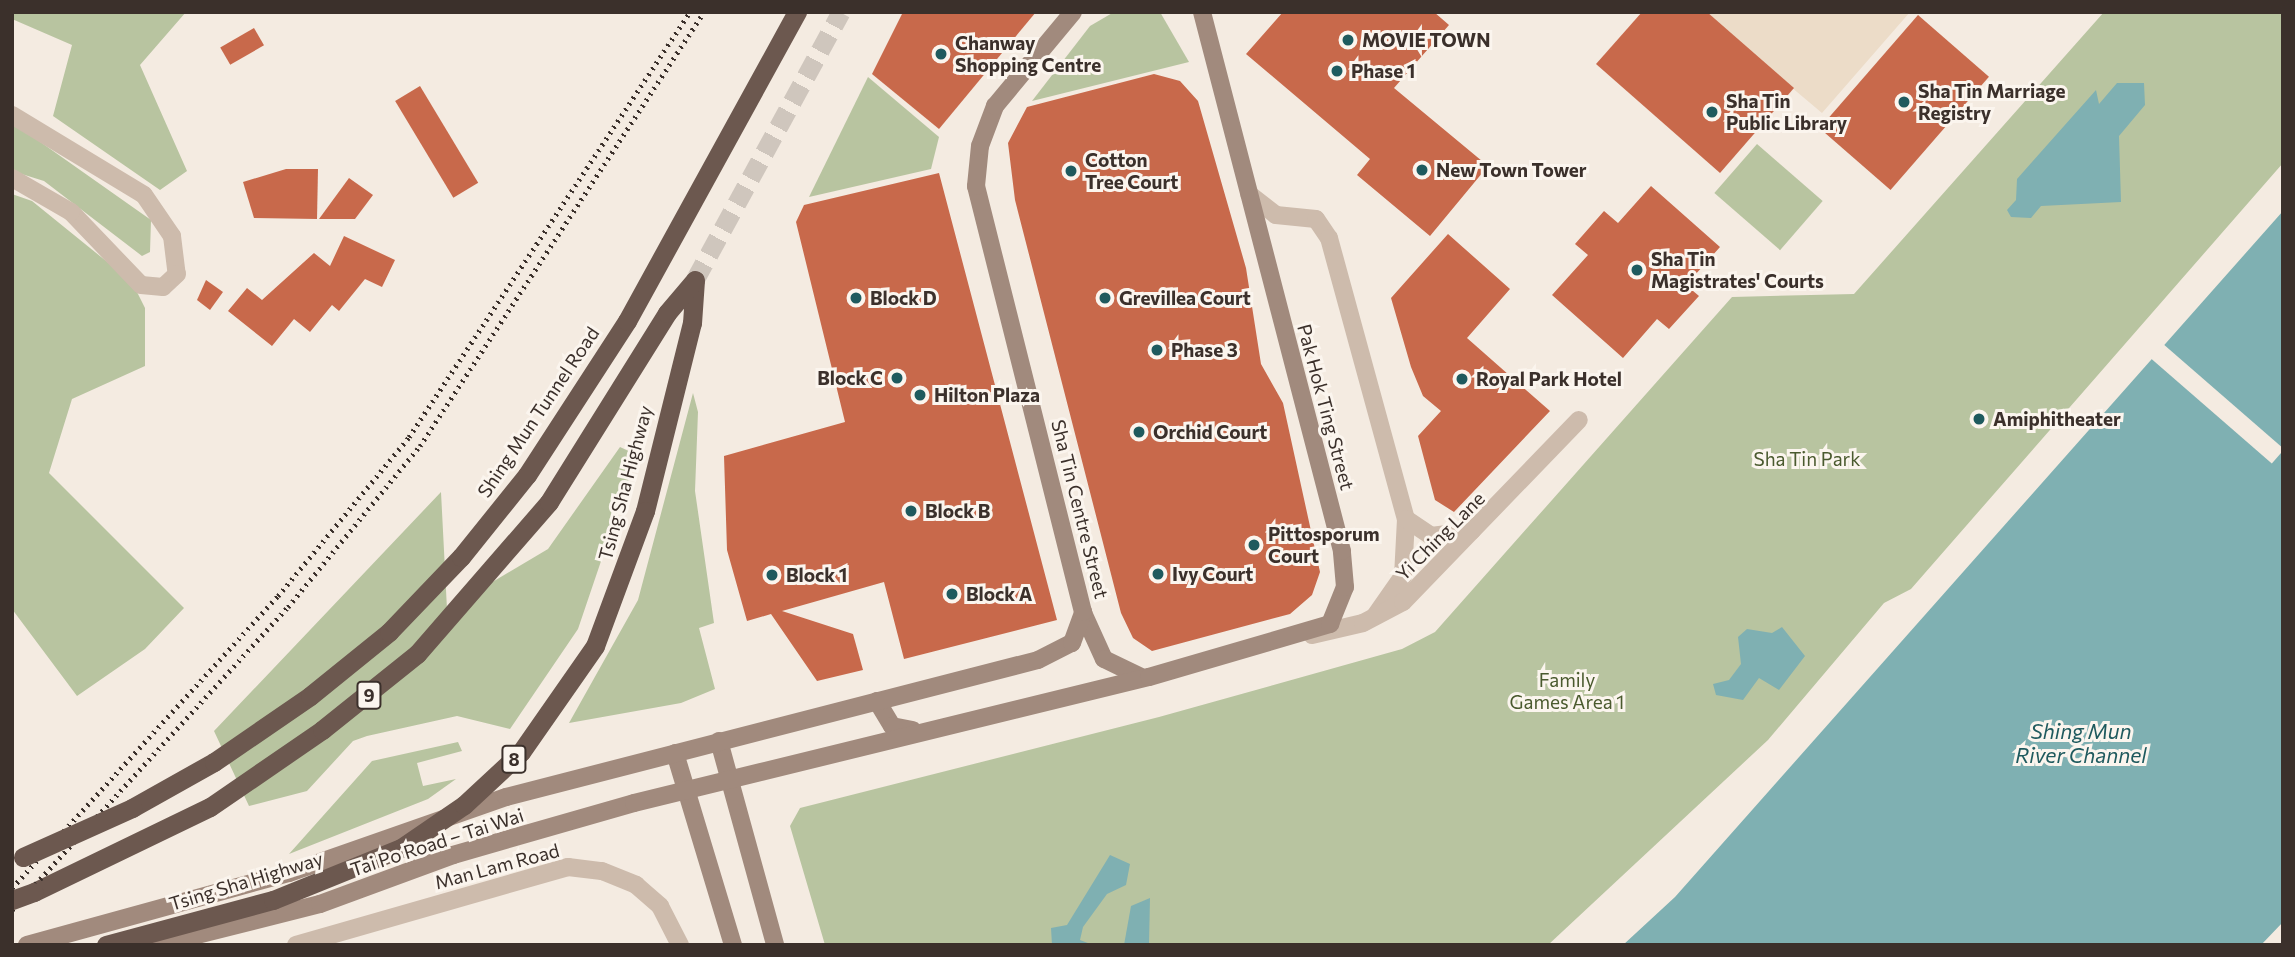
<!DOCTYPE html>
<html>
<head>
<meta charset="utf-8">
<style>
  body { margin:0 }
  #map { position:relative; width:2295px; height:957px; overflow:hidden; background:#f4ebe1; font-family:Commissioner,sans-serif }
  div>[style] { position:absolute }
  .green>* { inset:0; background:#b8c4a0; transform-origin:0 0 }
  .plaza>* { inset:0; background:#ecdcc8 }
  .water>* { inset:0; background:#7fb0b2 }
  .pier>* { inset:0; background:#f4ebe1; transform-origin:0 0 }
  .building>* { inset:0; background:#c8694b; transform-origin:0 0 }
  .trunk-tunnel>* { height:19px; margin-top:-9.5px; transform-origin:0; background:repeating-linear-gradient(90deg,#cfc6bd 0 19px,transparent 0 29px) }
  .minor>* { height:18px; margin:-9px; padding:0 9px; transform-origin:9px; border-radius:9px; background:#cdbbac }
  .secondary>* { height:18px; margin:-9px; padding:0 9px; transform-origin:9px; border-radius:9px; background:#a18a7d }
  .trunk>* { height:19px; margin:-9.5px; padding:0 9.5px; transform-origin:9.5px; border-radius:9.5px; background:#6c584f }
  .rail>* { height:5px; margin-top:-2.5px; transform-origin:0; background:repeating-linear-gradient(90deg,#3b302b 0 2px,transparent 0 7px) }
  .trunk-bridge>* { height:19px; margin:-9.5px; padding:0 9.5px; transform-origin:9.5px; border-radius:9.5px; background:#6c584f }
  .dots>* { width:19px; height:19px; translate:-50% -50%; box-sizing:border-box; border:4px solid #fbf5ee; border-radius:50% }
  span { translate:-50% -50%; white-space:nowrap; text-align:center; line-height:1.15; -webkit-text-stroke:6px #fbf5ee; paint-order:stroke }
  .shield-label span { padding:2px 5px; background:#fbf5ee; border:2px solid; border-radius:5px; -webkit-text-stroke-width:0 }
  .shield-label { font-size:18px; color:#3b302b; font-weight:700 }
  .poi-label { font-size:19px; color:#3b302b; font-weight:700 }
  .left { translate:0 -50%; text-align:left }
  .right { translate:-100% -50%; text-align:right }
  .street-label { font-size:19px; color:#3b302b }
  .park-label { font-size:19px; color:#4a5a2e }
  .water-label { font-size:21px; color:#1f5a5e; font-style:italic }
  .frame { position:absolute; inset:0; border:14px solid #3b302b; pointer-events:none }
</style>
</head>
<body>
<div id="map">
  <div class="green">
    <i style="clip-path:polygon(12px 12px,186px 12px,140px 65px,187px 171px,160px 190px,53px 116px,72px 45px,12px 19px)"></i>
    <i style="clip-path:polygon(1114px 12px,1160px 12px,1189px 62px,1032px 101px,1090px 26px)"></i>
    <i style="clip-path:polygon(2104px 12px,2283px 12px,2283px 163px,1911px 589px,1884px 603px,1768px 740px,1548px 945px,825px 945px,790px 826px,800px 808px,1159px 717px,1402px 649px,1435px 632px,1732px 297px,1854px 294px)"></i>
    <i style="clip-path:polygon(868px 77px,939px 137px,931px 169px,809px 197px)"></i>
    <i style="clip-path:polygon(12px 122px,151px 220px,150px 252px,142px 256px,44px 181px,12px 171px)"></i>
    <i style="left:1757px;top:144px;width:87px;height:65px;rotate:41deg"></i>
    <i style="clip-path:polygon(12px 194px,32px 201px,132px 282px,145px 308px,145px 366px,72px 399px,49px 473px,184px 608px,145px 649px,77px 696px,12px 609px)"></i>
    <i style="clip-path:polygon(693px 393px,698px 412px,695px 491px,714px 623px,699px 628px,715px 689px,681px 703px,569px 723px,638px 600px)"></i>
    <i style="clip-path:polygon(620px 447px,637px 455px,578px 629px,510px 729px,457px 716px,367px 736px,353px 741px,307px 791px,249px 806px,214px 731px,441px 492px,447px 609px,548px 549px)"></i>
    <i style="clip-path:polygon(458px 742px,462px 751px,417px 763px,423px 786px,456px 779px,428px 799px,289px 854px,372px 761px)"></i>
  </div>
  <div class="plaza">
    <i style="clip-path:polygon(1702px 12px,1812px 14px,1910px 12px,1822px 113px)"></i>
  </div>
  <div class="water">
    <i style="clip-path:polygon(2117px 83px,2144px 83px,2145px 105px,2119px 136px,2121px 202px,2041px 206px,2031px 218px,2011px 217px,2007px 210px,2016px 200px,2017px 179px,2096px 90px,2099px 104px)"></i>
    <i style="clip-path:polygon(2283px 211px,2283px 922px,2261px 945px,1623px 945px,1675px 897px)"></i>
    <i style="clip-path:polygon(1782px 627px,1805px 656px,1779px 690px,1759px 678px,1743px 700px,1716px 695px,1713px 684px,1729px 680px,1741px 664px,1738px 637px,1747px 629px,1772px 633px)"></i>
    <i style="clip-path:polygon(1110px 855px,1130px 864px,1126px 885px,1107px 894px,1083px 927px,1080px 940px,1093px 945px,1052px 945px,1051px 928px,1067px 925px)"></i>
    <i style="clip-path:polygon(1150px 898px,1149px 945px,1124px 945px,1131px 906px)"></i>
  </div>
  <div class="pier">
    <i style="left:2162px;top:343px;width:162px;height:19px;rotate:41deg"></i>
  </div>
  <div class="building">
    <i style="clip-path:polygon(903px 12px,1036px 12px,939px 129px,872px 74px)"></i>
    <i style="clip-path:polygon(1283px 12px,1434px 12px,1449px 25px,1394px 88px,1488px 166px,1430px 236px,1357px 175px,1370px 159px,1246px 54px)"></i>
    <i style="clip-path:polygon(1642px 12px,1707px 12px,1794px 88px,1720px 173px,1596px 64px)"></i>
    <i style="left:1918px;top:15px;width:94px;height:150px;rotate:41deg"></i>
    <i style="left:254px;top:28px;width:20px;height:39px;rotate:60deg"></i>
    <i style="clip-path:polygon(1154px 74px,1180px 81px,1198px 101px,1246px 268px,1261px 364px,1283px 403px,1320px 572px,1312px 595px,1290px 614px,1152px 651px,1133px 638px,1121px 613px,1015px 200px,1008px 143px,1027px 107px)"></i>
    <i style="left:420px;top:86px;width:113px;height:29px;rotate:59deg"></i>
    <i style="clip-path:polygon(286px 169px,318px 169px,317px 219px,254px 218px,243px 182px)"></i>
    <i style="clip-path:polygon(939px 173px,1057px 620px,904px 659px,884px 582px,782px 611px,853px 634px,863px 670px,817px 681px,771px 614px,747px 621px,727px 550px,724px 456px,845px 422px,796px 222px,804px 205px)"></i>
    <i style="clip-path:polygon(349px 178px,373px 195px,355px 219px,319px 219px)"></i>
    <i style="clip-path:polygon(1651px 186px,1720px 247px,1686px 285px,1699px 296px,1669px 329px,1657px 319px,1623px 358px,1552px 295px,1588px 255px,1575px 244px,1604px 211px,1618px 223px)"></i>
    <i style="clip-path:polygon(1448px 234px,1510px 289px,1467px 338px,1550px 411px,1454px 512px,1435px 500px,1418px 436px,1441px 411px,1423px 396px,1411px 367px,1391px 298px)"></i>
    <i style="clip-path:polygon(344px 236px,395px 260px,382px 287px,365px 279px,339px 311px,332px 305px,310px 332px,294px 319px,272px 346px,228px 311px,247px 288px,262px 300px,314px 253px,330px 266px)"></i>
    <i style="clip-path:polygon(206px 280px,223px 292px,210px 310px,197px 300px)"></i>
  </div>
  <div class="trunk-tunnel">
    <i style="left:695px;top:280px;width:305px;rotate:-61.4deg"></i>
  </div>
  <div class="minor">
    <i style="left:12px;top:115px;width:154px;rotate:31.2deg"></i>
    <i style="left:144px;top:195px;width:50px;rotate:55.7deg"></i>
    <i style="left:172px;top:236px;width:38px;rotate:83deg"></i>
    <i style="left:177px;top:274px;width:19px;rotate:137deg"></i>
    <i style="left:163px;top:287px;width:22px;rotate:-175deg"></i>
    <i style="left:141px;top:285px;width:101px;rotate:-133.8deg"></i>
    <i style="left:71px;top:212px;width:68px;rotate:-150deg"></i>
    <i style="left:1249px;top:194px;width:34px;rotate:38deg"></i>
    <i style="left:1276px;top:215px;width:40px;rotate:5.7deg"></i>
    <i style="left:1316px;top:219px;width:23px;rotate:56deg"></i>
    <i style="left:1329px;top:238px;width:291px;rotate:74.7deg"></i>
    <i style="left:1406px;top:519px;width:57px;rotate:93deg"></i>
    <i style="left:1403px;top:576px;width:49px;rotate:125deg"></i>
    <i style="left:1406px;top:519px;width:30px;rotate:34deg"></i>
    <i style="left:1431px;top:536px;width:41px;rotate:-7deg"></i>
    <i style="left:1312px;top:635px;width:52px;rotate:-13.2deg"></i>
    <i style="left:1363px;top:623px;width:45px;rotate:-27.7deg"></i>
    <i style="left:1403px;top:602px;width:253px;rotate:-46deg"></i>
    <i style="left:296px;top:945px;width:283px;rotate:-16deg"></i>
    <i style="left:568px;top:867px;width:34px;rotate:7deg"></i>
    <i style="left:602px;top:871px;width:37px;rotate:22deg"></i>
    <i style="left:636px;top:885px;width:32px;rotate:41deg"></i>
    <i style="left:660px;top:906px;width:44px;rotate:62.9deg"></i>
  </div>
  <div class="secondary">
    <i style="left:1084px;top:615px;width:48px;rotate:65.6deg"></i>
    <i style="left:1104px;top:659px;width:41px;rotate:25.9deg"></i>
    <i style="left:877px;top:701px;width:29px;rotate:59deg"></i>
    <i style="left:892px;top:726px;width:21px;rotate:11deg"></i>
    <i style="left:719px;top:741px;width:212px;rotate:74.6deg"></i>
    <i style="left:675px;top:753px;width:201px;rotate:73.2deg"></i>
    <i style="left:27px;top:945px;width:272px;rotate:-15.4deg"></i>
    <i style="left:289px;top:873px;width:230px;rotate:-19.3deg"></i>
    <i style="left:506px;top:797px;width:549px;rotate:-14.44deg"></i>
    <i style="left:1038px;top:660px;width:38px;rotate:-27deg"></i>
    <i style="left:1072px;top:643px;width:33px;rotate:-70deg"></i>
    <i style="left:1083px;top:612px;width:439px;rotate:-104.1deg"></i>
    <i style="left:976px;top:186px;width:40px;rotate:-84.3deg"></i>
    <i style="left:980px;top:146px;width:43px;rotate:-69.4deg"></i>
    <i style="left:995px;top:106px;width:122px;rotate:-50.3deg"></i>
    <i style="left:157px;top:945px;width:168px;rotate:-14.1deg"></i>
    <i style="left:320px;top:904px;width:142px;rotate:-20.2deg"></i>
    <i style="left:453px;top:855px;width:188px;rotate:-16deg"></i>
    <i style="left:634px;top:803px;width:530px;rotate:-13.75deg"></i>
    <i style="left:1149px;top:677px;width:189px;rotate:-16.3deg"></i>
    <i style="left:1330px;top:624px;width:40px;rotate:-68deg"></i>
    <i style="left:1345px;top:587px;width:36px;rotate:-95deg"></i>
    <i style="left:1342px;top:551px;width:557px;rotate:-104.56deg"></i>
  </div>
  <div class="trunk">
    <i style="left:645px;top:511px;width:194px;rotate:-76deg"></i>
    <i style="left:692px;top:323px;width:43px;rotate:-86deg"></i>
    <i style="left:132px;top:808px;width:94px;rotate:-29.3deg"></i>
    <i style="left:214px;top:762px;width:116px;rotate:-34.5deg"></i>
    <i style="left:310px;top:696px;width:102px;rotate:-39deg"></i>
    <i style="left:389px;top:632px;width:104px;rotate:-46.2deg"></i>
    <i style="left:461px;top:557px;width:105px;rotate:-51.2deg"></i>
    <i style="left:527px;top:475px;width:184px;rotate:-57deg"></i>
    <i style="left:627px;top:321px;width:353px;rotate:-61.2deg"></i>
    <i style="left:34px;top:892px;width:195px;rotate:-25.8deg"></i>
    <i style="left:210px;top:807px;width:136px;rotate:-34.5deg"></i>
    <i style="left:322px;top:730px;width:122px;rotate:-38.7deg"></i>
    <i style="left:417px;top:654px;width:201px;rotate:-49deg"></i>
    <i style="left:549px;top:502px;width:223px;rotate:-58deg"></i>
    <i style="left:667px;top:313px;width:43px;rotate:-49.7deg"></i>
    <i style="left:106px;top:945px;width:173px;rotate:-15.1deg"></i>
  </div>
  <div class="rail">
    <i style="left:12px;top:888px;width:395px;rotate:-47.7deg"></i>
    <i style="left:278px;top:596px;width:206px;rotate:-50.5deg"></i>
    <i style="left:409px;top:437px;width:509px;rotate:-56.53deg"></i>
    <i style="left:12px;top:910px;width:410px;rotate:-47.7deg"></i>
    <i style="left:288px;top:607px;width:208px;rotate:-50.7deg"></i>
    <i style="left:420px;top:446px;width:519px;rotate:-56.8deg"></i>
  </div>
  <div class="trunk-bridge">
    <i style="left:23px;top:857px;width:120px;rotate:-24.2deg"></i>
    <i style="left:12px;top:900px;width:23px;rotate:-20deg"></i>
    <i style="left:273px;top:900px;width:138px;rotate:-22.1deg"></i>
    <i style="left:401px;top:848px;width:76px;rotate:-34.3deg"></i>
    <i style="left:464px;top:805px;width:78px;rotate:-42.9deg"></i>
    <i style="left:521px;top:752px;width:129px;rotate:-55.1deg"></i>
    <i style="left:595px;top:646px;width:144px;rotate:-69.7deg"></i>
  </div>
  <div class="dots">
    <i style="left:1348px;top:40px;background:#1f5a5e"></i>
    <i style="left:941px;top:54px;background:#1f5a5e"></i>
    <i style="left:1337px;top:71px;background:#1f5a5e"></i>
    <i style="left:1904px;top:102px;background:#1f5a5e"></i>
    <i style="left:1712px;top:112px;background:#1f5a5e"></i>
    <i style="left:1422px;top:170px;background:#1f5a5e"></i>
    <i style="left:1071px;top:171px;background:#1f5a5e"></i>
    <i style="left:1637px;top:270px;background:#1f5a5e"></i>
    <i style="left:856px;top:298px;background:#1f5a5e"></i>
    <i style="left:1105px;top:298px;background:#1f5a5e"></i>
    <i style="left:1157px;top:350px;background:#1f5a5e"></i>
    <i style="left:897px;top:378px;background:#1f5a5e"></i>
    <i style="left:1462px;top:379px;background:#1f5a5e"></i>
    <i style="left:920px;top:395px;background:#1f5a5e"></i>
    <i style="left:1979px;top:419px;background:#1f5a5e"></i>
    <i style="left:1139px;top:432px;background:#1f5a5e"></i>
    <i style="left:911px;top:511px;background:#1f5a5e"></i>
    <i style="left:1254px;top:545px;background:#1f5a5e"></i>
    <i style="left:1158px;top:574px;background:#1f5a5e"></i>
    <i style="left:772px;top:575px;background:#1f5a5e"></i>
    <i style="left:952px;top:594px;background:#1f5a5e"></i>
  </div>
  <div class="shield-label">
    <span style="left:369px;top:695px">9</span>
    <span style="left:514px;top:759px">8</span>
  </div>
  <div class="poi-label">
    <span class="left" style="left:1362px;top:40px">MOVIE TOWN</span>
    <span class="left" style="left:955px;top:54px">Chanway<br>Shopping Centre</span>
    <span class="left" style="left:1351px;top:71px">Phase 1</span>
    <span class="left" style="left:1918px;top:102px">Sha Tin Marriage<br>Registry</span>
    <span class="left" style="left:1726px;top:112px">Sha Tin<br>Public Library</span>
    <span class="left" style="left:1085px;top:171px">Cotton<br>Tree Court</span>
    <span class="left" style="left:1436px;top:170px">New Town Tower</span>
    <span class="left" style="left:1651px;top:270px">Sha Tin<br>Magistrates' Courts</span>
    <span class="left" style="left:870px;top:298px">Block D</span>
    <span class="left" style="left:1119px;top:298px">Grevillea Court</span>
    <span class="left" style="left:1171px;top:350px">Phase 3</span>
    <span class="right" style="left:883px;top:378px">Block C</span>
    <span class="left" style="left:1476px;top:379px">Royal Park Hotel</span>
    <span class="left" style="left:934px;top:395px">Hilton Plaza</span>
    <span class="left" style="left:1993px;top:419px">Amiphitheater</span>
    <span class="left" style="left:1153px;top:432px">Orchid Court</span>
    <span class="left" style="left:925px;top:511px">Block B</span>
    <span class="left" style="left:1268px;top:545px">Pittosporum<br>Court</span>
    <span class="left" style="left:1172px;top:574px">Ivy Court</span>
    <span class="left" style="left:786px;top:575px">Block 1</span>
    <span class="left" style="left:966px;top:594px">Block A</span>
  </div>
  <div class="street-label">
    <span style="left:1326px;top:407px;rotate:75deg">Pak Hok Ting Street</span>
    <span style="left:538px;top:412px;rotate:-56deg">Shing Mun Tunnel Road</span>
    <span style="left:625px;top:483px;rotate:-75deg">Tsing Sha Highway</span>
    <span style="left:1080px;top:509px;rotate:76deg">Sha Tin Centre Street</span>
    <span style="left:1440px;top:536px;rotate:-45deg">Yi Ching Lane</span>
    <span style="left:437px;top:842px;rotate:-18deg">Tai Po Road – Tai Wai</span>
    <span style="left:497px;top:866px;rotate:-15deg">Man Lam Road</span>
    <span style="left:246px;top:881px;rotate:-17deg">Tsing Sha Highway</span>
  </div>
  <div class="park-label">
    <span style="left:1807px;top:459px">Sha Tin Park</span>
    <span style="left:1567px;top:691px">Family<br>Games Area 1</span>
  </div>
  <div class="water-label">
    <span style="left:2081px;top:743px">Shing Mun<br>River Channel</span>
  </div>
  <div class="frame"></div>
</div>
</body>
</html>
